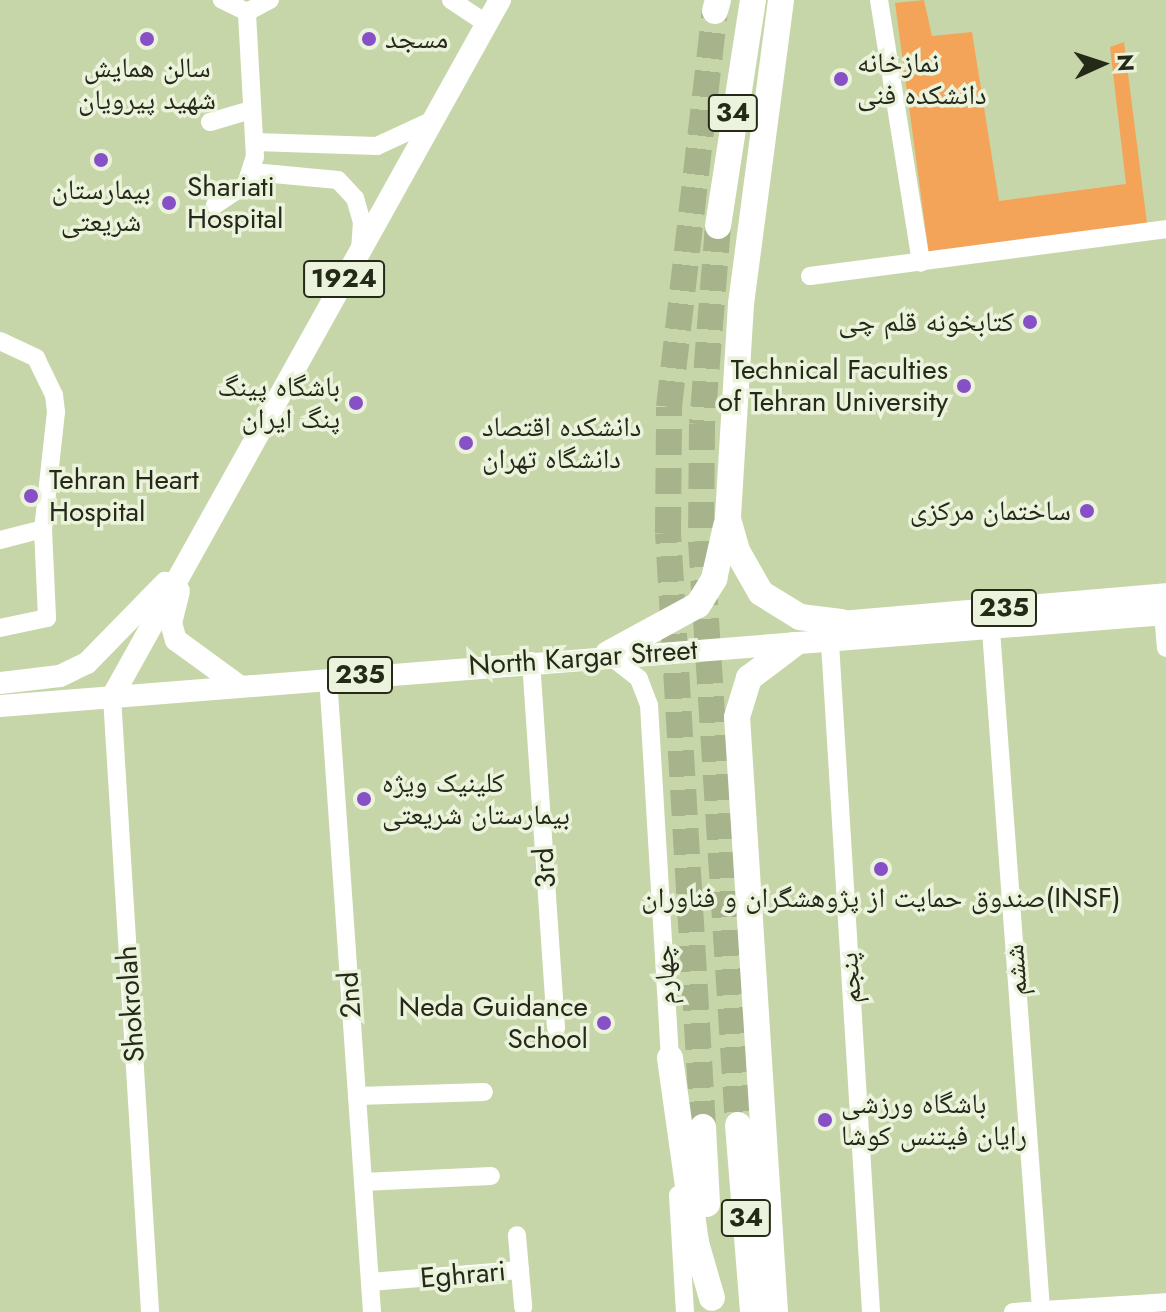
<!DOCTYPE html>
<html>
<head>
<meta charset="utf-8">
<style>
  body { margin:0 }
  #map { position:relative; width:1166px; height:1312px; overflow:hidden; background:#c7d6a8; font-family:Jost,"Noto Naskh Arabic",sans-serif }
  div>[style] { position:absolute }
  .green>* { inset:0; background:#f4a459 }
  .highway-tunnel>* { height:26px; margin-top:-13px; transform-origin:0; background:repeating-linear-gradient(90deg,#a6b38b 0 26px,transparent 0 39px) }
  .minor>* { height:18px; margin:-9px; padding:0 9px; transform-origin:9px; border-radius:9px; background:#fff }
  .major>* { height:22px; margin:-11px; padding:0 11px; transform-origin:11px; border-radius:11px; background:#fff }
  .highway>* { height:26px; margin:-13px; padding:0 13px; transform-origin:13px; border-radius:13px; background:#fff }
  .dots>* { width:22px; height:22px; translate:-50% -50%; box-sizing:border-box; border:4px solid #ebf3dc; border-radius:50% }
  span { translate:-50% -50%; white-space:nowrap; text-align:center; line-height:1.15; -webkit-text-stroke:7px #ebf3dc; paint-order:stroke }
  .shield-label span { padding:2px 6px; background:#ebf3dc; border:2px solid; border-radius:6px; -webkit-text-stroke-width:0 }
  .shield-label { font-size:26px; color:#242918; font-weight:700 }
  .poi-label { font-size:28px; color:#242918 }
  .left { translate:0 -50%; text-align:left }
  .right { translate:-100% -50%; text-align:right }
  .street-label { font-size:28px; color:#242918 }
  .north { position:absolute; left:1062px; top:24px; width:80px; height:80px; -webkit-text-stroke:6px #ebf3dc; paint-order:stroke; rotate:87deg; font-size:22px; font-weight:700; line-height:32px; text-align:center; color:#242918 }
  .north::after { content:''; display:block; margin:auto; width:28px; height:36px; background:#242918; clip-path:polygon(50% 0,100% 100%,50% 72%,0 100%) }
</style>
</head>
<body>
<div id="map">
  <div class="green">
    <i style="clip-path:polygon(924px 0,932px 36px,972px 32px,999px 201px,1126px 184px,1110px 47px,1124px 42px,1147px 223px,929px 255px,895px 3px)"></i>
  </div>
  <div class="highway-tunnel">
    <i style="left:718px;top:226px;width:199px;rotate:94.6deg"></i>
    <i style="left:702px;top:424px;width:117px;rotate:90.5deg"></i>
    <i style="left:701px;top:541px;width:585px;rotate:86.37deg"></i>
    <i style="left:703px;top:1127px;width:595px;rotate:-93.37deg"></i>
    <i style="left:668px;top:533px;width:126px;rotate:-89.5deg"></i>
    <i style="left:669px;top:407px;width:399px;rotate:-83.4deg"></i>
  </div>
  <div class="minor">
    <i style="left:451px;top:0;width:43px;rotate:33.7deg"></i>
    <i style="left:879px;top:0;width:266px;rotate:80.9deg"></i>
    <i style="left:247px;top:12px;width:26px;rotate:-28deg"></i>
    <i style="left:210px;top:122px;width:43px;rotate:-16.3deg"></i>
    <i style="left:255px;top:142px;width:122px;rotate:1.9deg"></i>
    <i style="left:377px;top:146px;width:62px;rotate:-24.9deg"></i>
    <i style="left:253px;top:172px;width:85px;rotate:5.4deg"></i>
    <i style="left:338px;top:180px;width:25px;rotate:47deg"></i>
    <i style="left:355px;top:198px;width:25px;rotate:74deg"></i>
    <i style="left:362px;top:222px;width:26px;rotate:94deg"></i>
    <i style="left:215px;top:205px;width:37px;rotate:-34deg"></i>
    <i style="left:246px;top:184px;width:28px;rotate:-72deg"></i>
    <i style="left:255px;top:157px;width:145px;rotate:-93.2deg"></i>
    <i style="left:247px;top:12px;width:28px;rotate:-154deg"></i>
    <i style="left:810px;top:276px;width:359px;rotate:-7.5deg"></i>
    <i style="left:0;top:341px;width:40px;rotate:25deg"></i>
    <i style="left:36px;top:358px;width:41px;rotate:64.1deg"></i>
    <i style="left:54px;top:395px;width:17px;rotate:83deg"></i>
    <i style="left:56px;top:412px;width:118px;rotate:96.3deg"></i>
    <i style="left:43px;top:529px;width:89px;rotate:87.4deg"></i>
    <i style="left:47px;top:618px;width:48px;rotate:168deg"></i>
    <i style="left:0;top:540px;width:44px;rotate:-14.3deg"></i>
    <i style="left:1163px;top:614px;width:34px;rotate:85deg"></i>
    <i style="left:991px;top:630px;width:682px;rotate:85.79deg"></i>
    <i style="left:830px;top:643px;width:670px;rotate:86.49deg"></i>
    <i style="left:610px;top:656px;width:37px;rotate:38deg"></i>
    <i style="left:639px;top:679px;width:28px;rotate:69deg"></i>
    <i style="left:649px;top:705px;width:366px;rotate:86.6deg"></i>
    <i style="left:531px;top:661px;width:368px;rotate:86.1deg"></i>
    <i style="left:328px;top:678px;width:636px;rotate:86.03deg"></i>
    <i style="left:112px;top:697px;width:616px;rotate:86.46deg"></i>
    <i style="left:357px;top:1096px;width:127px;rotate:-1.8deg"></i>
    <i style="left:363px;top:1182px;width:128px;rotate:-2.7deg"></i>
    <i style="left:678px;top:1195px;width:117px;rotate:86.6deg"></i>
    <i style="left:520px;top:1270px;width:37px;rotate:85deg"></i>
    <i style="left:370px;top:1282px;width:150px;rotate:-4.6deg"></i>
    <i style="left:520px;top:1270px;width:35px;rotate:-95deg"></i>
    <i style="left:1013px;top:1312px;width:153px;rotate:-3.7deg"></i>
  </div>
  <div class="major">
    <i style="left:179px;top:591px;width:33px;rotate:104deg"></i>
    <i style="left:171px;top:623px;width:18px;rotate:74deg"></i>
    <i style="left:176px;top:640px;width:78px;rotate:36.1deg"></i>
    <i style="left:841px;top:622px;width:326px;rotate:-4.9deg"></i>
    <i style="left:0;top:683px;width:60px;rotate:-6.7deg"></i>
    <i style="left:60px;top:676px;width:30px;rotate:-26deg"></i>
    <i style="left:87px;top:663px;width:112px;rotate:-45.7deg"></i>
    <i style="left:112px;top:697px;width:798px;rotate:-60.9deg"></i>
    <i style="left:0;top:706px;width:1170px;rotate:-4.51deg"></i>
  </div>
  <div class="highway">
    <i style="left:781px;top:0;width:307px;rotate:97.5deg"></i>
    <i style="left:741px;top:304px;width:215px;rotate:93.5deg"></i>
    <i style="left:728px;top:519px;width:33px;rotate:74deg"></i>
    <i style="left:737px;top:551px;width:48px;rotate:60.3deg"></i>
    <i style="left:761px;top:593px;width:46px;rotate:31.6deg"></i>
    <i style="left:800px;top:617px;width:41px;rotate:7deg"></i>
    <i style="left:715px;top:11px;width:11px;rotate:-75deg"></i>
    <i style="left:718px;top:226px;width:229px;rotate:-81.2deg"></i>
    <i style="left:608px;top:654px;width:102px;rotate:-28.6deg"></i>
    <i style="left:698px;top:605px;width:31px;rotate:-58deg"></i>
    <i style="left:714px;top:579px;width:54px;rotate:-77.2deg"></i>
    <i style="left:670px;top:1058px;width:187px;rotate:82deg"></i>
    <i style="left:696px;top:1243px;width:57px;rotate:73.8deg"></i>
    <i style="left:738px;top:1125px;width:188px;rotate:85.4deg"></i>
    <i style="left:703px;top:1127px;width:77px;rotate:87deg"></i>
    <i style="left:775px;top:1312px;width:596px;rotate:-93.65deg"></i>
    <i style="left:737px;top:717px;width:41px;rotate:-72.9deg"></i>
    <i style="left:749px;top:678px;width:55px;rotate:-36.9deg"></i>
  </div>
  <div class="dots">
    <i style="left:147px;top:39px;background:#8850c7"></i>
    <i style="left:369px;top:39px;background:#8850c7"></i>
    <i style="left:841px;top:79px;background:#8850c7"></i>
    <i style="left:101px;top:160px;background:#8850c7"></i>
    <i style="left:169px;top:203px;background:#8850c7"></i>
    <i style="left:1030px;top:322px;background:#8850c7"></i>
    <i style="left:964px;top:386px;background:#8850c7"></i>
    <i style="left:356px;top:403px;background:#8850c7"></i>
    <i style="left:466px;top:443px;background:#8850c7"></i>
    <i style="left:31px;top:496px;background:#8850c7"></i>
    <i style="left:1087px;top:511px;background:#8850c7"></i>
    <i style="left:364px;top:799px;background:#8850c7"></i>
    <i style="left:881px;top:869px;background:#8850c7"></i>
    <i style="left:604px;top:1023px;background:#8850c7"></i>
    <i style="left:825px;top:1120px;background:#8850c7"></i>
  </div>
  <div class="shield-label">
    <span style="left:733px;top:113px">34</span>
    <span style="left:344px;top:279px">1924</span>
    <span style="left:1004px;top:608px">235</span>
    <span style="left:360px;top:675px">235</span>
    <span style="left:746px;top:1218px">34</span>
  </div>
  <div class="poi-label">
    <span class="left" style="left:385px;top:39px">مسجد</span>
    <span class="left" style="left:857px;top:79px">نمازخانه<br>دانشکده فنی</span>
    <span style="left:147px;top:84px">سالن همایش<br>شهید پیرویان</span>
    <span class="left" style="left:187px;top:203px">Shariati<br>Hospital</span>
    <span style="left:101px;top:206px">بیمارستان<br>شریعتی</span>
    <span class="right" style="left:1014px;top:322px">کتابخونه قلم چی</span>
    <span class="right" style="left:948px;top:386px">Technical Faculties<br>of Tehran University</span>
    <span class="right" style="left:340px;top:403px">باشگاه پینگ<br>پنگ ایران</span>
    <span class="left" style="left:482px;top:443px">دانشکده اقتصاد<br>دانشگاه تهران</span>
    <span class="left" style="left:49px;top:496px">Tehran Heart<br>Hospital</span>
    <span class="right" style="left:1071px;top:511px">ساختمان مرکزی</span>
    <span class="left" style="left:382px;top:799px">کلینیک ویژه<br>بیمارستان شریعتی</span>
    <span style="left:881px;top:898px">صندوق حمایت از پژوهشگران و فناوران(INSF)</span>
    <span class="right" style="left:588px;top:1023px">Neda Guidance<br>School</span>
    <span class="left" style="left:841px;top:1120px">باشگاه ورزشی<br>رایان فیتنس کوشا</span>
  </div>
  <div class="street-label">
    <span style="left:583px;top:658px;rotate:-4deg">North Kargar Street</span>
    <span style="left:545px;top:868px;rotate:-94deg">3rd</span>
    <span style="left:1016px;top:970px;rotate:-94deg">ششم</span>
    <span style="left:665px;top:975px;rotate:-93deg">چهارم</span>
    <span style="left:850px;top:978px;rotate:-94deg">پنجم</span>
    <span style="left:350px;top:995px;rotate:-94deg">2nd</span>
    <span style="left:131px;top:1004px;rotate:-94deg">Shokrolah</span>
    <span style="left:463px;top:1275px;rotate:-5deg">Eghrari</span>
  </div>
  <div class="north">N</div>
</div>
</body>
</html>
